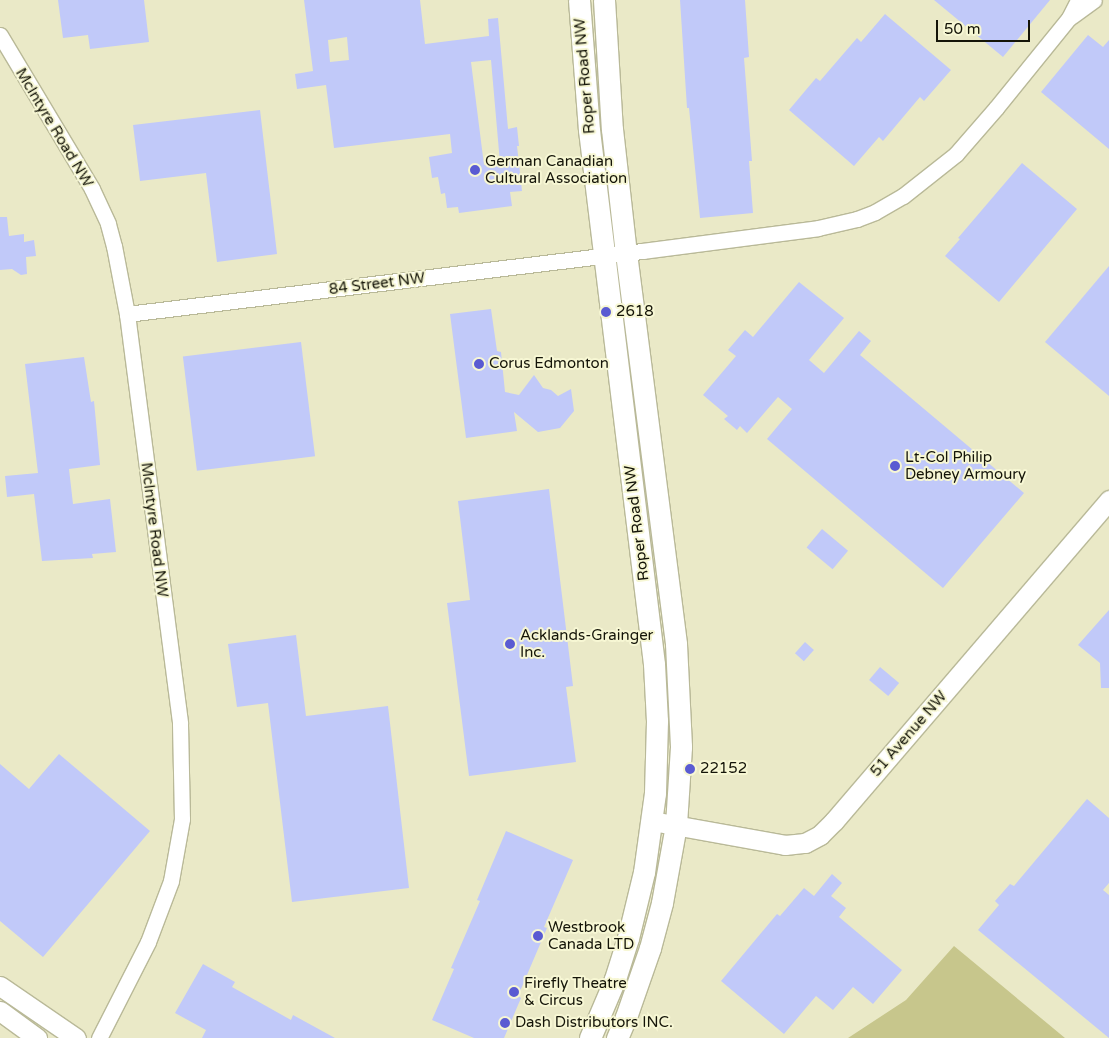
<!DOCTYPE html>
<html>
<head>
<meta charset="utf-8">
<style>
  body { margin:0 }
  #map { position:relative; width:1109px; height:1038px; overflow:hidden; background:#eae9c7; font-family:"Varela Round",sans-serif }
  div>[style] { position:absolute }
  .green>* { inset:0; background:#c7c68c }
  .building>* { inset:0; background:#c1c9f9; transform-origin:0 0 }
  .roads { filter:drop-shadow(1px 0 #b9b998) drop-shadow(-1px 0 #b9b998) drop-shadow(0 1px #b9b998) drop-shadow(0 -1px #b9b998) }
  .minor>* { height:15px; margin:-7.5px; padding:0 7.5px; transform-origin:7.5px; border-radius:7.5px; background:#fff }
  .tertiary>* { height:19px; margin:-9.5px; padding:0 9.5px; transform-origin:9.5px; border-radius:9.5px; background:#fff }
  .secondary>* { height:21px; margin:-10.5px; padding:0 10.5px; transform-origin:10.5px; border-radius:10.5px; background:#fff }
  .dots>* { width:14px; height:14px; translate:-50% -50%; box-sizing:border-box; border:2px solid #f7f7d4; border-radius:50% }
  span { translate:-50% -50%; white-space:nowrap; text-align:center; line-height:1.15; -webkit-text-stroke:4px #f7f7d4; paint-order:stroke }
  .street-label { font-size:15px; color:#141408 }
  .poi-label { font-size:15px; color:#141408 }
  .left { translate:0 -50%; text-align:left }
  .scale { position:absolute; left:936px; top:20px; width:94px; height:22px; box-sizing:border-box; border:2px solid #141408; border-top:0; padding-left:6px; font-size:15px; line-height:18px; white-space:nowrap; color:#141408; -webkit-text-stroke:4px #f7f7d4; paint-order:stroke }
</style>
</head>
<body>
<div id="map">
  <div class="green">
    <i style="clip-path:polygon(954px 946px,1065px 1038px,848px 1038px,906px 1000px)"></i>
  </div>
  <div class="building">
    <i style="clip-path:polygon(58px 0,144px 0,149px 42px,90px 49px,88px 35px,63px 38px)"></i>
    <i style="clip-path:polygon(evenodd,304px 0,420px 0,425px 44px,489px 36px,488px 19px,498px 18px,508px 129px,517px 127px,519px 146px,517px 146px,522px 191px,510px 192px,512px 206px,459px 213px,458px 207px,447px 208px,445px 193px,441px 194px,438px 177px,432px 178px,429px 157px,452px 153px,450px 134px,334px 148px,326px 85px,297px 89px,295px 74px,313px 71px,304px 0,347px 37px,349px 60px,330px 62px,328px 40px,347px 37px,304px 0,491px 60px,500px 163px,484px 165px,471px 62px,491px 60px)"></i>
    <i style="clip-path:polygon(680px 0,745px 0,749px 57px,744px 58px,752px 161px,749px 161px,753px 213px,700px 218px,689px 108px,687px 108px)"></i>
    <i style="clip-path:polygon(934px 0,1050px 0,1003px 57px)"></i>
    <i style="clip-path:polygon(885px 14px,951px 70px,924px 101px,920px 97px,883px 141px,879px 137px,854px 166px,789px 110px,816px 78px,820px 81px,857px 38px,861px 42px)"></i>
    <i style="clip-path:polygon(1088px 35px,1103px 47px,1109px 40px,1109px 149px,1041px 92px)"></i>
    <i style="clip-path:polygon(260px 110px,277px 254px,217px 262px,206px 173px,140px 181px,133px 125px)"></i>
    <i style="clip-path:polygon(1022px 163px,1077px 209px,999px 302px,945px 256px,960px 239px,958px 238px)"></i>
    <i style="clip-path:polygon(0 217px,7px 217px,9px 236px,24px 234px,24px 242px,34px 240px,36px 256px,26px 257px,27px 274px,21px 275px,12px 269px,0 270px)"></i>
    <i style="clip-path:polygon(1109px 266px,1109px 396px,1045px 342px)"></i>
    <i style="clip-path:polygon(799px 282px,844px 318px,809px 360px,824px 373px,859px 331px,871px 341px,860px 355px,1024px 493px,943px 588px,767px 439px,792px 409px,778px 397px,747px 433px,740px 426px,737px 430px,724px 419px,728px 416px,703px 395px,736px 356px,728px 350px,745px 330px,753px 337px)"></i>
    <i style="clip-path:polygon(491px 309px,497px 351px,501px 352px,505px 392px,519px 395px,534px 375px,543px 388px,551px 390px,558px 396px,571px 389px,574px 411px,560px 428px,538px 432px,514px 412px,517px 431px,466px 438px,450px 314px)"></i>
    <i style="left:301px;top:342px;width:115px;height:119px;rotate:83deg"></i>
    <i style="clip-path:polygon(84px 357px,91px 402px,94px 401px,100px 465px,69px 469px,73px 504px,110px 499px,116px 552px,92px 554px,93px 558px,42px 561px,34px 494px,7px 497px,5px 476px,38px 473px,25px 364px)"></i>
    <i style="clip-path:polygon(549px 489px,573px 686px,566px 687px,576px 762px,469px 776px,447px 603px,470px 600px,458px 501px)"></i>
    <i style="left:822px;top:529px;width:34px;height:24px;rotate:40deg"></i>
    <i style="clip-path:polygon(1109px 610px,1109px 688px,1101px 688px,1100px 663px,1078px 645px)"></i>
    <i style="clip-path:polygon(296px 635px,306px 716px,388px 706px,409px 888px,292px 902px,268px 703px,237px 707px,228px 644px)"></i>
    <i style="left:805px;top:642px;width:12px;height:15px;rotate:42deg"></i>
    <i style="left:880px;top:667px;width:25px;height:17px;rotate:40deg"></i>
    <i style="clip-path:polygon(59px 754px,150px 831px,43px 957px,0 921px,0 764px,29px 789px)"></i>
    <i style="clip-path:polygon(1087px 799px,1109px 818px,1109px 883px,1103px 890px,1109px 895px,1109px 1038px,978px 930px,999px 905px,995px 901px,1010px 884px,1014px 886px)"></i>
    <i style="clip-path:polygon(506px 831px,573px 860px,544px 927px,547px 928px,518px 996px,521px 998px,504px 1038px,474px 1038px,432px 1020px,454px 969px,451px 968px,480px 901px,477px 900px)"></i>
    <i style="clip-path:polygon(832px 874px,842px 883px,831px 896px,846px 908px,839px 917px,902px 970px,873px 1004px,853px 987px,833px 1010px,816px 996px,784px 1034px,721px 981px,777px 914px,780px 916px,804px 888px,814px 896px)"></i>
    <i style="clip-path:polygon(203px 964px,235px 982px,232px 987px,291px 1020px,293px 1015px,335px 1038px,202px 1038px,206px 1030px,175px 1013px)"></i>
  </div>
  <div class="roads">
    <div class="minor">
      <i style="left:1072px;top:16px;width:27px;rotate:-36deg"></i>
      <i style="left:0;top:35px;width:179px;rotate:59.1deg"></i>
      <i style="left:92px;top:189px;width:38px;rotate:65deg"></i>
      <i style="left:108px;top:224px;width:23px;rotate:75deg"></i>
      <i style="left:114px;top:246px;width:69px;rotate:79.2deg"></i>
      <i style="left:127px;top:314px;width:413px;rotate:82.6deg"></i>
      <i style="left:180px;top:724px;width:95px;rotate:88.8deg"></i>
      <i style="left:182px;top:819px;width:63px;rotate:100.1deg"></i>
      <i style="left:171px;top:881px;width:65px;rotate:110.7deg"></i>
      <i style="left:148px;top:942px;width:108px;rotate:117deg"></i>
      <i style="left:127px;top:314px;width:519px;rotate:-6.97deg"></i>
      <i style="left:642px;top:251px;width:177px;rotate:-7.4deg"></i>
      <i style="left:818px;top:228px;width:40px;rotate:-13deg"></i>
      <i style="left:857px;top:219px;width:19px;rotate:-21deg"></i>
      <i style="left:875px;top:212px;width:32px;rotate:-30deg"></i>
      <i style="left:903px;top:196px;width:68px;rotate:-38.4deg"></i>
      <i style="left:956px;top:154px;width:61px;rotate:-49deg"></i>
      <i style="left:996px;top:108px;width:116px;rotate:-51deg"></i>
      <i style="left:1069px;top:18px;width:20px;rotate:-63deg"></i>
    </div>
    <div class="tertiary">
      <i style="left:652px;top:821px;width:135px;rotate:10.2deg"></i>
      <i style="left:785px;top:845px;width:20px;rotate:-6deg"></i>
      <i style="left:805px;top:843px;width:17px;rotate:-28deg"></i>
      <i style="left:820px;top:835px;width:20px;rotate:-45deg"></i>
      <i style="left:834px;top:821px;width:423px;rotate:-49.4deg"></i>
      <i style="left:0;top:986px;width:92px;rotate:34.4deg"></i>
      <i style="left:0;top:1011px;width:46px;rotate:36.1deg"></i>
    </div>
    <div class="secondary">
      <i style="left:579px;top:0;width:130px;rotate:85.6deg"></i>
      <i style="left:589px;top:130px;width:538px;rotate:83.06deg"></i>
      <i style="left:654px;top:664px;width:57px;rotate:87deg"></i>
      <i style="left:657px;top:721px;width:72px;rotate:91.6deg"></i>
      <i style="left:655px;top:793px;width:80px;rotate:97.9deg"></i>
      <i style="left:644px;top:872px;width:68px;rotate:103.6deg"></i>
      <i style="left:628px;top:938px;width:43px;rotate:107.6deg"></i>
      <i style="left:615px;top:979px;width:64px;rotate:113deg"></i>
      <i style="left:604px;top:0;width:129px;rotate:86.5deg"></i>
      <i style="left:612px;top:129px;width:125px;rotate:83.6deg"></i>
      <i style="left:626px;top:253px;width:394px;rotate:82.7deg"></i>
      <i style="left:676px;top:644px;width:103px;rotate:87.2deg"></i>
      <i style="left:681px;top:747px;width:78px;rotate:93.7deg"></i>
      <i style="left:676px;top:825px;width:79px;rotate:100.2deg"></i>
      <i style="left:662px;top:903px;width:47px;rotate:104.9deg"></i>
      <i style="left:650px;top:948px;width:73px;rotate:109.2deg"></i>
      <i style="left:626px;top:1017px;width:23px;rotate:113deg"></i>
    </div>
  </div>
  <div class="dots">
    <i style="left:475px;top:170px;background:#5a5bd2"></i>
    <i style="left:606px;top:312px;background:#5a5bd2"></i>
    <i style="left:479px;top:364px;background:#5a5bd2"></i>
    <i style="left:895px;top:466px;background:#5a5bd2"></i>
    <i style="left:510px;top:644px;background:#5a5bd2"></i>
    <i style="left:690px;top:769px;background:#5a5bd2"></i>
    <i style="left:538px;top:936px;background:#5a5bd2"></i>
    <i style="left:514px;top:992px;background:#5a5bd2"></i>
    <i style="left:505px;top:1023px;background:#5a5bd2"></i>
  </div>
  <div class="street-label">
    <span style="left:585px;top:76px;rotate:-95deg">Roper Road NW</span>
    <span style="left:54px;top:128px;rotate:59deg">McIntyre Road NW</span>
    <span style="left:377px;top:284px;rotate:-7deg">84 Street NW</span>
    <span style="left:637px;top:523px;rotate:-97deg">Roper Road NW</span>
    <span style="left:154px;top:530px;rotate:83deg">McIntyre Road NW</span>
    <span style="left:909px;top:734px;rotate:-49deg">51 Avenue NW</span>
  </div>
  <div class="poi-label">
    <span class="left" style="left:485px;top:170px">German Canadian<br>Cultural Association</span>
    <span class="left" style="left:616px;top:312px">2618</span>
    <span class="left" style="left:489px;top:364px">Corus Edmonton</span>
    <span class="left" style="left:905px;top:466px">Lt-Col Philip<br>Debney Armoury</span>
    <span class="left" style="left:520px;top:644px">Acklands-Grainger<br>Inc.</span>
    <span class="left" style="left:700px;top:769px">22152</span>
    <span class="left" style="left:548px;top:936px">Westbrook<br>Canada LTD</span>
    <span class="left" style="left:524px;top:992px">Firefly Theatre<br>&amp; Circus</span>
    <span class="left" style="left:515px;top:1023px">Dash Distributors INC.</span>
  </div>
  <div class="scale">50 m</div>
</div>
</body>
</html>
